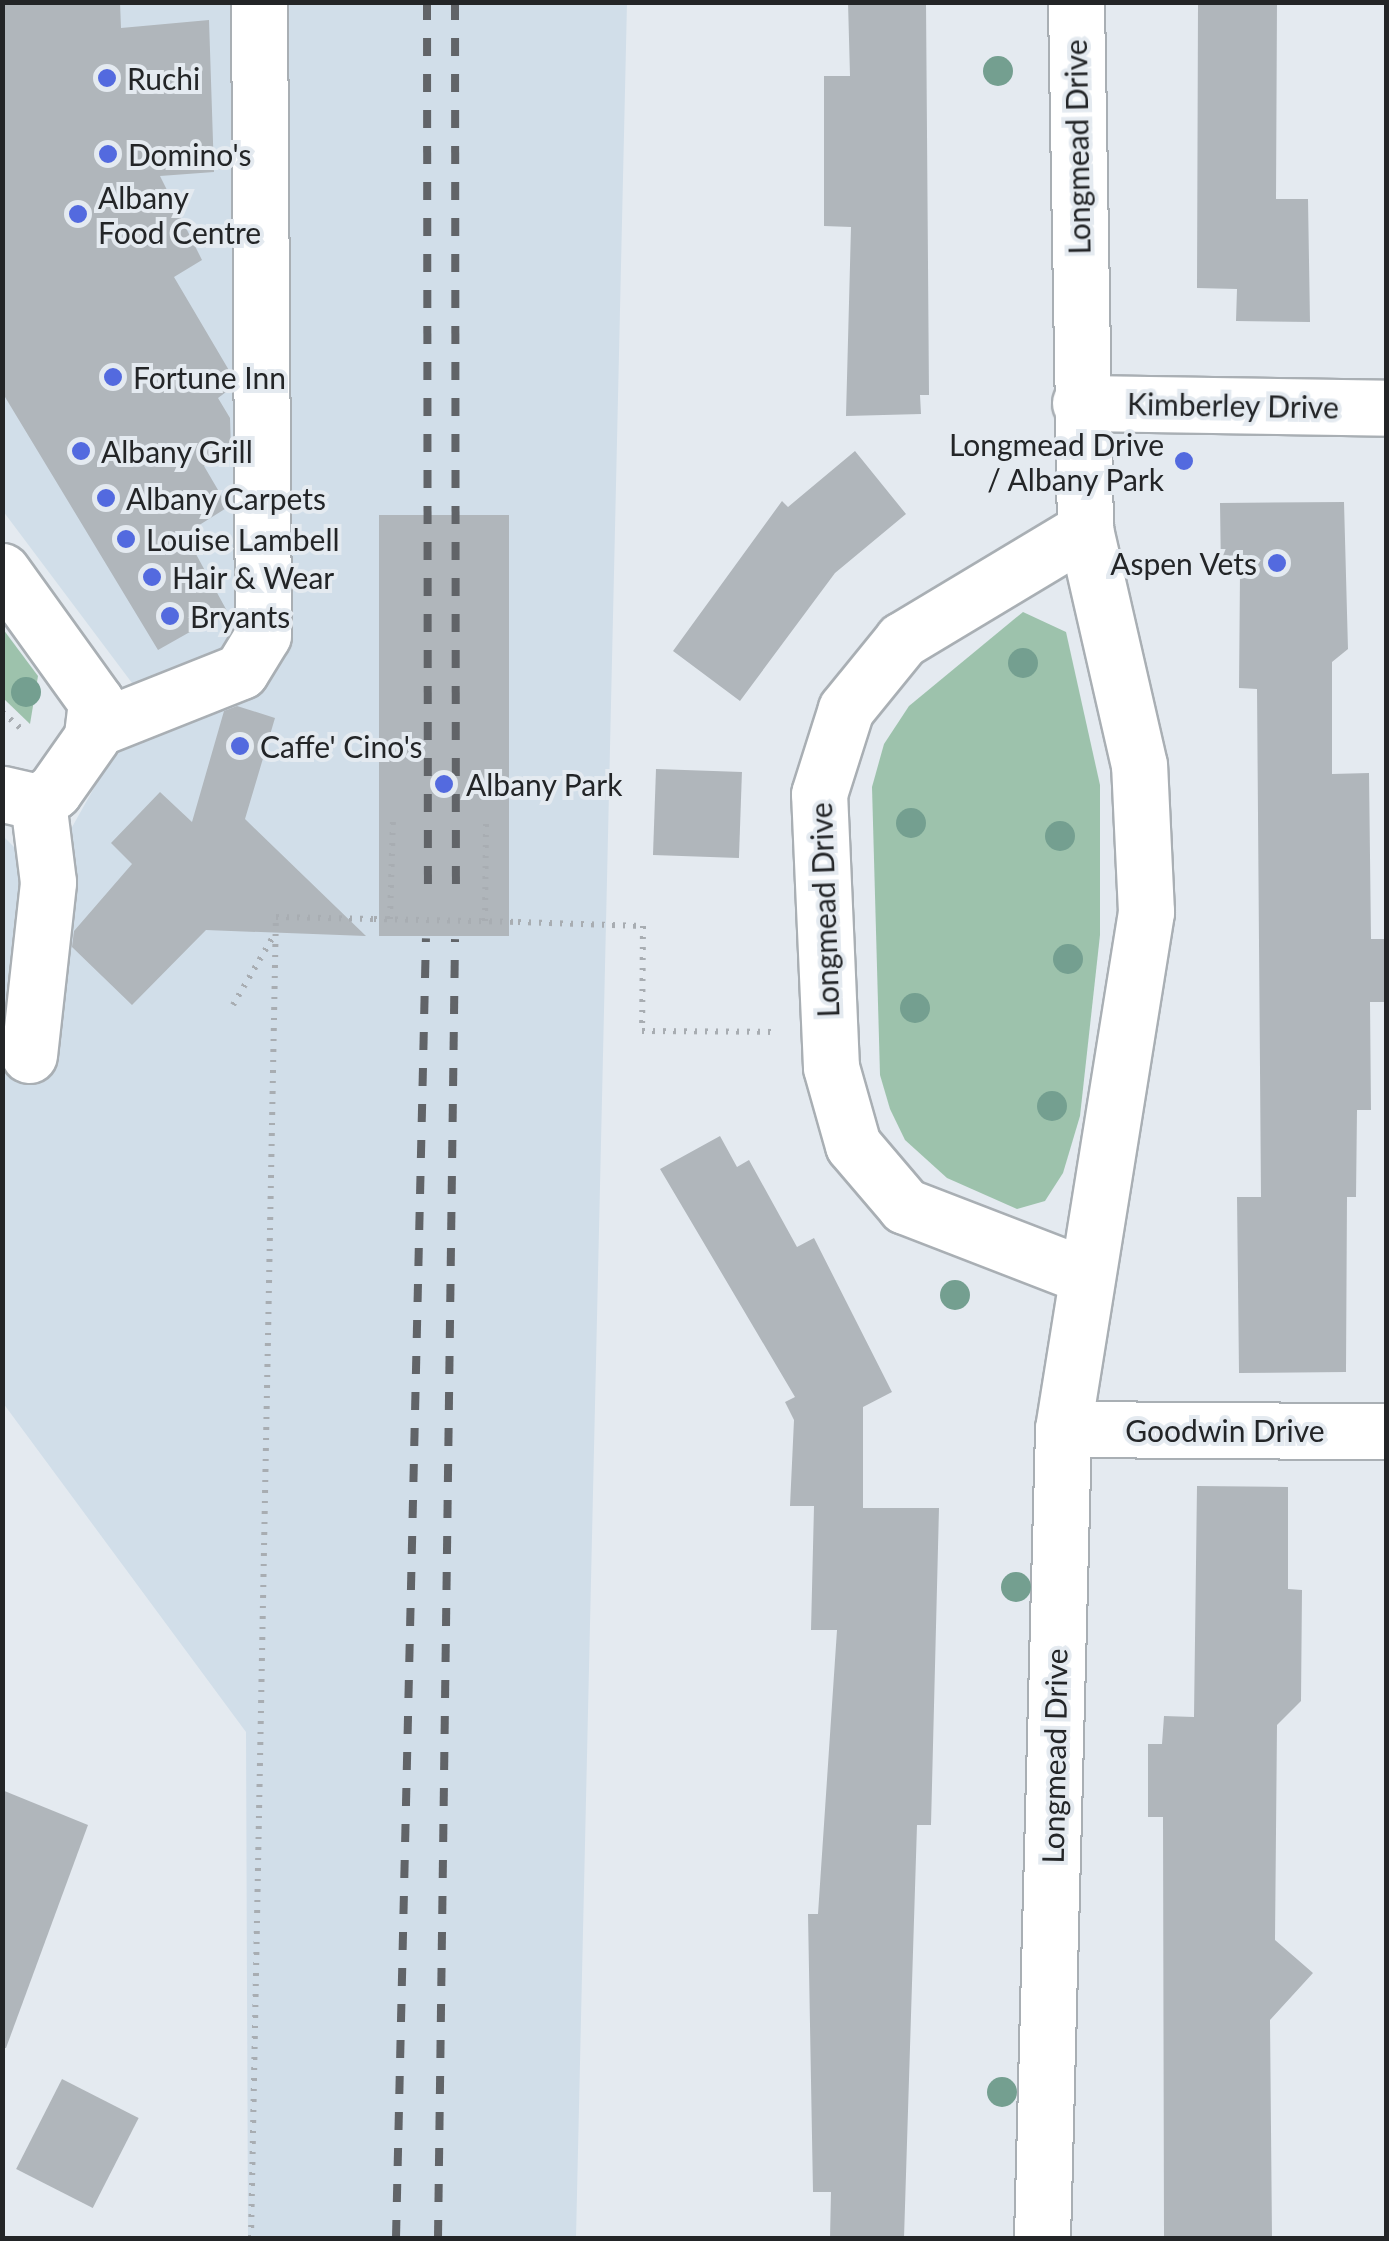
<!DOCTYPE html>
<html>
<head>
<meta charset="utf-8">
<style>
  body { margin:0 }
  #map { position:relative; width:1389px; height:2241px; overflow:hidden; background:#e4eaf0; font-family:Lato,sans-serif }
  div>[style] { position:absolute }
  .built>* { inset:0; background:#d1dee9 }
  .green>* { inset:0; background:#9dc2ac }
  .building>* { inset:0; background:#b0b6bb; transform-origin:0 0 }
  .path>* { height:6px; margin-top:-3px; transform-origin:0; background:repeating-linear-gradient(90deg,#a8adb2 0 2.5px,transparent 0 10.5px) }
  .roads { filter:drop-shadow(2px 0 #a9afb4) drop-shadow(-2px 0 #a9afb4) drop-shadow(0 2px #a9afb4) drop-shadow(0 -2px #a9afb4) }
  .minor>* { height:55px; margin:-27.5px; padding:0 27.5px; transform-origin:27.5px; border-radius:27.5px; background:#fff }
  .rail>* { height:8px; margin-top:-4px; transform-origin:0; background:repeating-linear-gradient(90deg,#616468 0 18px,transparent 0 36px) }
  .path-bridge>* { height:6px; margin-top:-3px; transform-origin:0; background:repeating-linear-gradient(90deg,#a8adb2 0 2.5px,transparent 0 10.5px) }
  .trees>* { width:30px; height:30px; margin:-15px; border-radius:50%; background:#749f90 }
  .dots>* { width:28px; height:28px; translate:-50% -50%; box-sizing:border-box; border:5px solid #e4eaf0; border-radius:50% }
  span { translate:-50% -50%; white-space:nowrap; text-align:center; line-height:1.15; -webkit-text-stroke:8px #e4eaf0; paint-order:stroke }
  .poi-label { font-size:30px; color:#232527 }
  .left { translate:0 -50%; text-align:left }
  .right { translate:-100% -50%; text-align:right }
  .street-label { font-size:30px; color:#232527 }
  .frame { position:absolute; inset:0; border:5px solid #232527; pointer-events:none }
</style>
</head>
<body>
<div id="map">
  <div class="built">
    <i style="clip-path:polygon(3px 3px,627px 3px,576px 2238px,248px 2238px,246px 1732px,3px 1403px,3px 836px,44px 877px,144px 699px,3px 511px)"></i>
  </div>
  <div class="green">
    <i style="clip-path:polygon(1023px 612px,1066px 632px,1100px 785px,1100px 935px,1080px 1116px,1063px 1173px,1045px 1201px,1017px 1209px,947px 1178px,905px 1140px,890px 1109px,880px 1075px,872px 787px,884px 744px,909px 706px)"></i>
    <i style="clip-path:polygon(3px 629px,38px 676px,30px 724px,3px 698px)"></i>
  </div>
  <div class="building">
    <i style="clip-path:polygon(2px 2px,120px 2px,121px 28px,209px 20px,214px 172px,160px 176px,202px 260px,174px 277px,230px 372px,230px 389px,218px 398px,230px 418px,231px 449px,204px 466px,228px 507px,185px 534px,227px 611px,158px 650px,2px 392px)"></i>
    <i style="clip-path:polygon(848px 2px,926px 2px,929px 395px,920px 395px,921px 414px,846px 416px,851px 227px,824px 226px,824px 76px,850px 76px)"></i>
    <i style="clip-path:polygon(1198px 2px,1277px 2px,1276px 199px,1308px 199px,1310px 322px,1236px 321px,1237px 289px,1197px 288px)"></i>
    <i style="clip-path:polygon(855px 451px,906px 514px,835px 573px,740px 701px,673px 651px,782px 501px,788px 507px)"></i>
    <i style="clip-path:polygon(1344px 502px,1348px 649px,1332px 662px,1332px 774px,1369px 773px,1371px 939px,1384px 939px,1384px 1002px,1370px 1002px,1371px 1110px,1357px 1110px,1356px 1197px,1347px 1197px,1346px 1372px,1239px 1373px,1237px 1197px,1261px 1197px,1257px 689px,1239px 688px,1240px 572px,1221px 572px,1220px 503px)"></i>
    <i style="left:379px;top:515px;width:130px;height:421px"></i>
    <i style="clip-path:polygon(237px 706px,275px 718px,245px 819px,366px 936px,206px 930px,132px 1005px,72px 947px,74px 931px,132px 864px,111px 843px,160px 792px,192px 822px,224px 711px)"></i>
    <i style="left:656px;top:769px;width:86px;height:86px;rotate:2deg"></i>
    <i style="clip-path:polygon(720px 1136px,737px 1167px,749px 1160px,797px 1247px,814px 1238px,892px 1392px,863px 1407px,863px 1508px,939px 1508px,931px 1825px,917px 1825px,904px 2238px,830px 2238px,831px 2192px,813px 2192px,808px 1914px,818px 1914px,837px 1630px,811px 1630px,814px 1506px,790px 1506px,794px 1420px,785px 1402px,795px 1397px,660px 1169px)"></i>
    <i style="clip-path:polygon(1197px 1486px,1288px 1487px,1288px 1589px,1302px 1590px,1301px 1701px,1277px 1725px,1275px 1940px,1313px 1973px,1270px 2020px,1272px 2238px,1164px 2238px,1163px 1817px,1148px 1817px,1148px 1744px,1162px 1744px,1164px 1716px,1194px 1717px)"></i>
    <i style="clip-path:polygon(2px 1790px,88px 1825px,6px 2048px,2px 2048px)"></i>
    <i style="left:62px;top:2079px;width:86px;height:101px;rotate:27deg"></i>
  </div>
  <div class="path">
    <i style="left:2px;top:712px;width:29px;rotate:41deg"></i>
    <i style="left:390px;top:919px;width:103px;rotate:-88.3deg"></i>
    <i style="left:485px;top:921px;width:102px;rotate:-89.4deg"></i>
    <i style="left:518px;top:922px;width:125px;rotate:1.8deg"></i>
    <i style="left:643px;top:926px;width:105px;rotate:90.5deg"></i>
    <i style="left:642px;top:1031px;width:130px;rotate:0.4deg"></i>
    <i style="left:233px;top:1005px;width:81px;rotate:-59.6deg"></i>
    <i style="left:251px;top:2238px;width:1321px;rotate:-88.92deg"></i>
    <i style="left:276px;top:917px;width:98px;rotate:1.2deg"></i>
  </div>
  <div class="roads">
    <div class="minor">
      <i style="left:1080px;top:403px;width:306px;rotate:0.9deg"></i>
      <i style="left:2px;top:571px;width:161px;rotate:54.3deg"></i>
      <i style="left:96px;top:702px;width:35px;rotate:97deg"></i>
      <i style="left:92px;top:737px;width:66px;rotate:125.1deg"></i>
      <i style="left:54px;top:791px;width:19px;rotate:145deg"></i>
      <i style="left:38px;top:802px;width:37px;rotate:-167deg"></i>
      <i style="left:93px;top:730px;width:159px;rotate:-21.7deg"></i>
      <i style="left:241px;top:671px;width:42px;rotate:-58.6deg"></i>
      <i style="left:263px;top:635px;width:633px;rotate:-90.36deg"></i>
      <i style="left:29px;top:1055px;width:174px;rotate:-83.7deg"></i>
      <i style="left:48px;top:882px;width:81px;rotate:-97.1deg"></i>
      <i style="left:1081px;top:1274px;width:189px;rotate:-158.9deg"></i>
      <i style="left:905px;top:1206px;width:80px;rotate:-130.4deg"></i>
      <i style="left:853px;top:1145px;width:81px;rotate:-105.8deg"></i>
      <i style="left:831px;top:1067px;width:273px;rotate:-92.5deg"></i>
      <i style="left:819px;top:794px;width:89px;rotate:-72.4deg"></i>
      <i style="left:846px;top:709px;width:89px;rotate:-50.9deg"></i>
      <i style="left:902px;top:640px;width:214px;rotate:-31deg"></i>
      <i style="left:1063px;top:1429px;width:323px;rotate:0.4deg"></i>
      <i style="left:1042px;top:2238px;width:809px;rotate:-88.51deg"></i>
      <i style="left:1063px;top:1429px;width:524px;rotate:-80.88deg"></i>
      <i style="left:1146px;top:912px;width:147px;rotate:-92.7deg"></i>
      <i style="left:1139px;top:765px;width:241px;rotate:-102.9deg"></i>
      <i style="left:1085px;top:530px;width:528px;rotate:-90.98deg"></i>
    </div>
  </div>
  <div class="rail">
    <i style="left:427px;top:2px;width:899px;rotate:89.94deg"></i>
    <i style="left:455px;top:2px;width:900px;rotate:89.94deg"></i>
    <i style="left:396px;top:2238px;width:1300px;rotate:-88.68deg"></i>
    <i style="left:438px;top:2238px;width:1299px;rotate:-89.25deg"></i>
  </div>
  <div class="path-bridge">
    <i style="left:374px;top:919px;width:144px;rotate:1.2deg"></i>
  </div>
  <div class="trees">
    <i style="left:998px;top:71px"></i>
    <i style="left:1023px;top:663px"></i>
    <i style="left:26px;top:692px"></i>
    <i style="left:911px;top:823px"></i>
    <i style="left:1060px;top:836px"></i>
    <i style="left:1068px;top:959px"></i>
    <i style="left:915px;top:1008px"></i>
    <i style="left:1052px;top:1106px"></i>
    <i style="left:955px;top:1295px"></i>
    <i style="left:1016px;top:1587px"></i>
    <i style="left:1002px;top:2092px"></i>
  </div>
  <div class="dots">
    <i style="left:107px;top:78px;background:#536adf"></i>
    <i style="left:108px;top:154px;background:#536adf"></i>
    <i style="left:78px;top:214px;background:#536adf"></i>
    <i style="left:113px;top:377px;background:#536adf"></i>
    <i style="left:81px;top:451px;background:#536adf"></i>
    <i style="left:1184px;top:461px;background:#536adf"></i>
    <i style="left:106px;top:498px;background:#536adf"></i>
    <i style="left:126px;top:539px;background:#536adf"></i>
    <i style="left:1277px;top:563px;background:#536adf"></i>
    <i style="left:152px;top:577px;background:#536adf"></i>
    <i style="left:170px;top:616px;background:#536adf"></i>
    <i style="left:240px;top:746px;background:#536adf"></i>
    <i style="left:444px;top:784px;background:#536adf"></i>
  </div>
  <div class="poi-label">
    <span class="left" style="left:127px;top:78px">Ruchi</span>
    <span class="left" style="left:128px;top:154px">Domino's</span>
    <span class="left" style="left:98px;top:214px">Albany<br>Food Centre</span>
    <span class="left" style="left:133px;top:377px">Fortune Inn</span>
    <span class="right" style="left:1164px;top:461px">Longmead Drive<br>/ Albany Park</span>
    <span class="left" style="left:101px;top:451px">Albany Grill</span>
    <span class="left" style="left:126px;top:498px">Albany Carpets</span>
    <span class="left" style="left:146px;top:539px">Louise Lambell</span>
    <span class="right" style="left:1257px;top:563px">Aspen Vets</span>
    <span class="left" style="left:172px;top:577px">Hair &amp; Wear</span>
    <span class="left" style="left:190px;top:616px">Bryants</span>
    <span class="left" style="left:260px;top:746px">Caffe' Cino's</span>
    <span class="left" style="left:466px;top:784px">Albany Park</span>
  </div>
  <div class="street-label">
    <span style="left:1077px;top:147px;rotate:-91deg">Longmead Drive</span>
    <span style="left:1233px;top:405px;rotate:1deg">Kimberley Drive</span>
    <span style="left:824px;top:910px;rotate:-92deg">Longmead Drive</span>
    <span style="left:1225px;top:1430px">Goodwin Drive</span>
    <span style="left:1054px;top:1756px;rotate:-89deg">Longmead Drive</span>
  </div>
  <div class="frame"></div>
</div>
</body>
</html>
